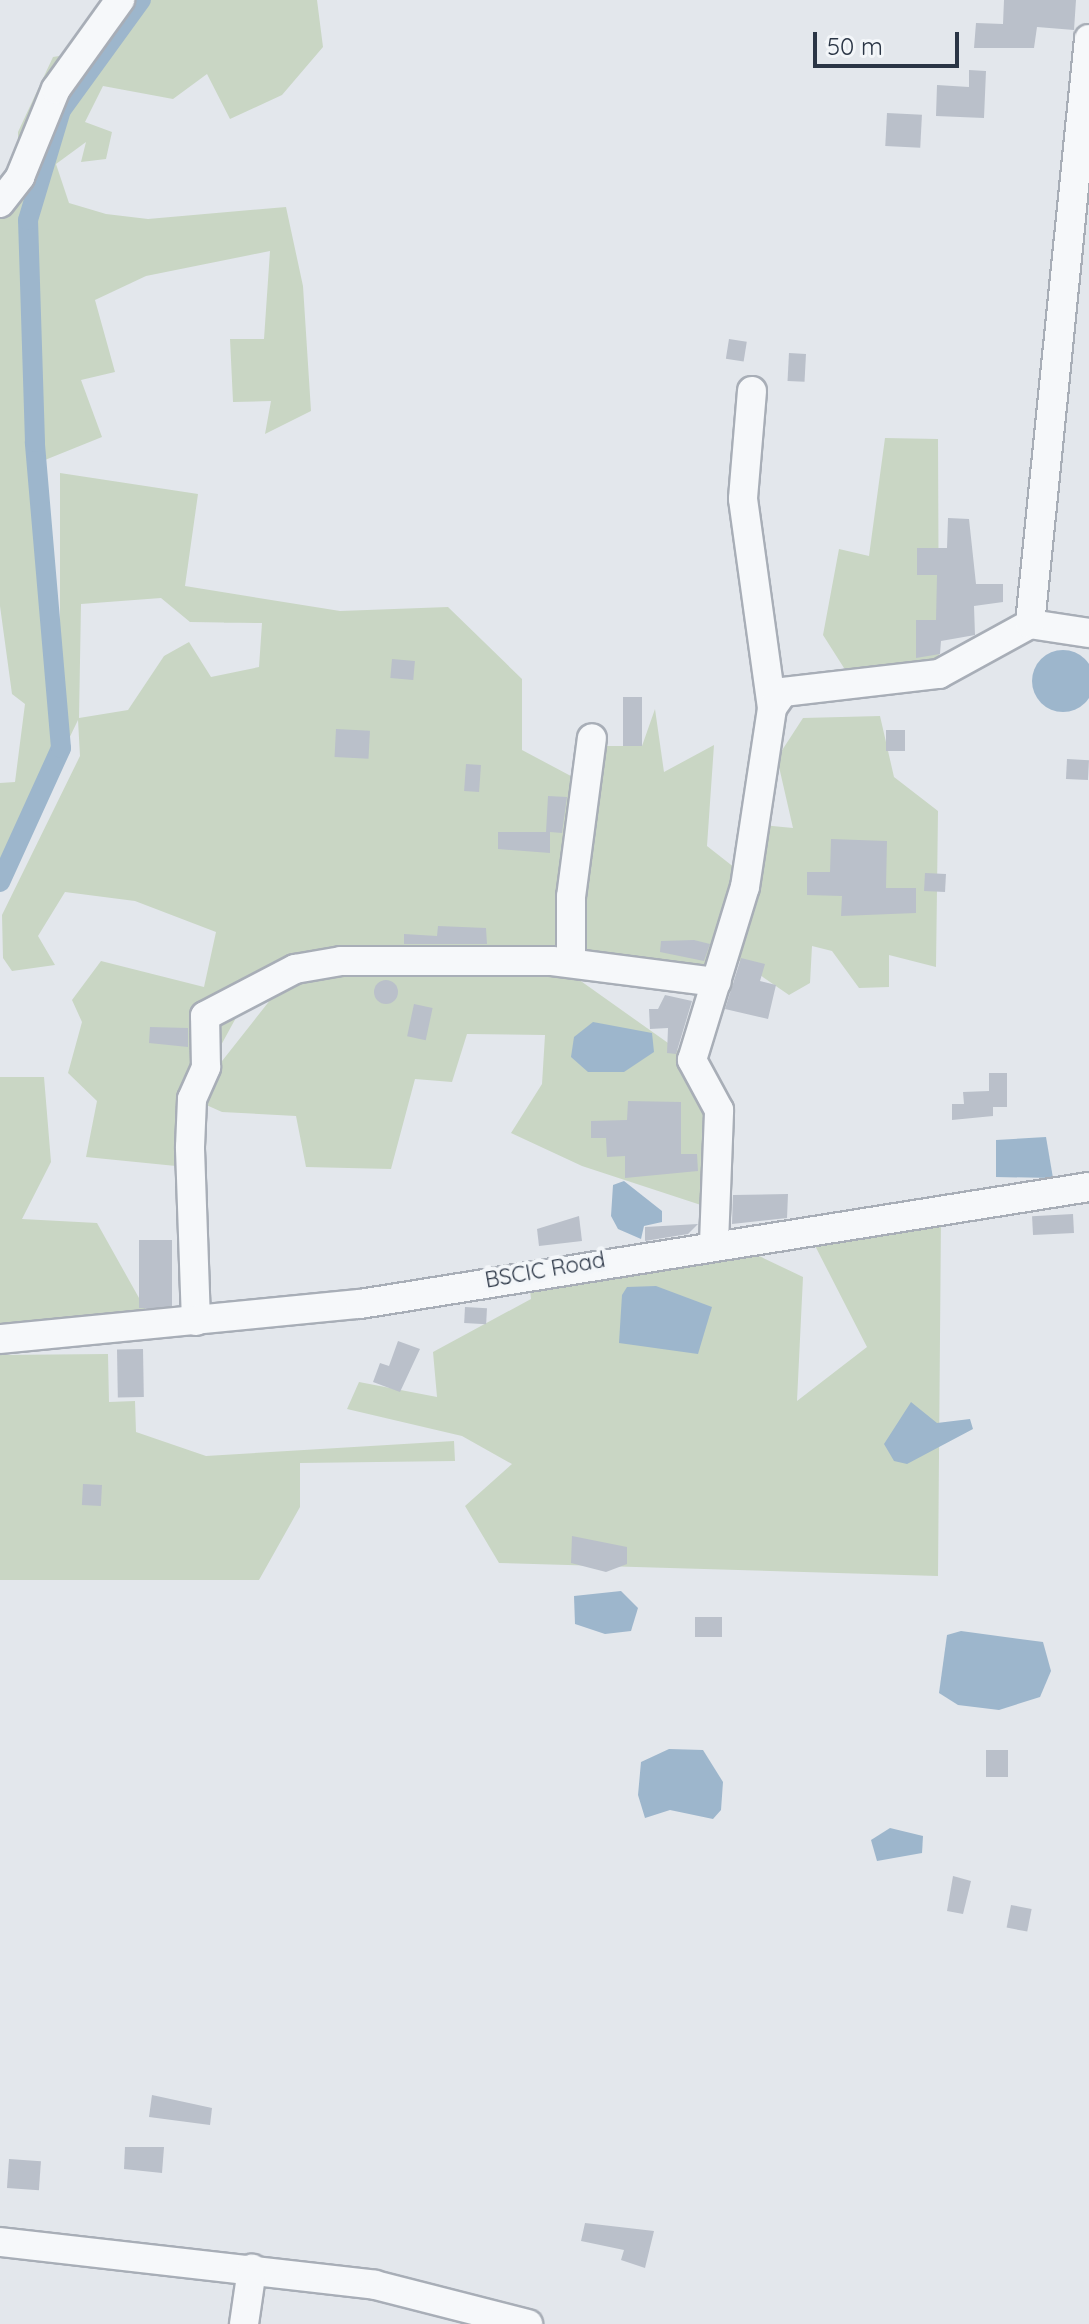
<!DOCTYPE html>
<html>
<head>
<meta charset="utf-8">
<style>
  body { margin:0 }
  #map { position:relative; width:1089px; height:2324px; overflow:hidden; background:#e3e7ec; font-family:Quicksand,sans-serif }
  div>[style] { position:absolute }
  .green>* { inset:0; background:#c9d6c4 }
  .water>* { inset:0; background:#9db6cc }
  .round { border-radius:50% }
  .canal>* { height:20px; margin:-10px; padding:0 10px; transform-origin:10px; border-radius:10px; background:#9db6cc }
  .building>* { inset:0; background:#bac0ca; transform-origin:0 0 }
  .roads { filter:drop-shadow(2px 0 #a8aeb7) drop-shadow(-2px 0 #a8aeb7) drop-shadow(0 2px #a8aeb7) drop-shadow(0 -2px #a8aeb7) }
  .minor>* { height:28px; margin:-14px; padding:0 14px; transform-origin:14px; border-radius:14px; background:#f6f8fa }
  span { translate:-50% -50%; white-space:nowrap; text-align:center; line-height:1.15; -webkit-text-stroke:8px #f3f6f9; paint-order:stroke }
  .street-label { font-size:22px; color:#2a3545 }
  .scale { position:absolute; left:813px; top:32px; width:146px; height:36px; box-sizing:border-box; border:4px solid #2a3545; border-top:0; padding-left:10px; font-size:24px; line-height:28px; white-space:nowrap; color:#2a3545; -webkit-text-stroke:6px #f3f6f9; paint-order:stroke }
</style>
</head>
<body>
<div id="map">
  <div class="green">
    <i style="clip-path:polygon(evenodd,104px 0,317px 0,323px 47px,282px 95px,230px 119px,207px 74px,173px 99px,103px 86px,85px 122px,112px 132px,106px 159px,81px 162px,86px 142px,56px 164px,69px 203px,106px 214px,148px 219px,286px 207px,303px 286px,311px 411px,265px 434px,271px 401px,233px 402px,230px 339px,264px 339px,270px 251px,146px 276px,95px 300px,115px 372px,81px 380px,102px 437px,40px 462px,60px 731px,60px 473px,198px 494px,185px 586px,340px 611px,448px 607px,522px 679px,522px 750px,584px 783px,601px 746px,642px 746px,655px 709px,664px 772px,714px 745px,707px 846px,735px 868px,751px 824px,793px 828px,777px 758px,803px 718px,880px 716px,894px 777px,938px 811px,936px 967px,889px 955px,889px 987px,859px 988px,832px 951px,812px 946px,810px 983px,789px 995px,728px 953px,717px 982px,554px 962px,692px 1060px,719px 1110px,707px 1207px,582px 1166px,511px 1133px,542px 1084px,545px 1035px,467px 1034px,452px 1082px,415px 1079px,391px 1169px,306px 1167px,296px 1116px,222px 1112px,193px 1099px,186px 1167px,86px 1157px,97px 1101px,68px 1073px,82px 1022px,72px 1000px,101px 961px,204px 987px,216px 932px,135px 901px,65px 892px,38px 936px,55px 965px,12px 971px,3px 958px,2px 915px,80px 756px,78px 720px,0 882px,0 783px,15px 782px,25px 704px,12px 694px,0 606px,0 182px,18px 179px,18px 132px,53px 57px,78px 53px,104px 0,161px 598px,190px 622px,262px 623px,259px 667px,211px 677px,189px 642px,164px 656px,128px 710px,79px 718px,81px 604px,161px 598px,104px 0,293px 971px,196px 1094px,195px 1093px,250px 992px,293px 971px)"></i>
    <i style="clip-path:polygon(885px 438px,938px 439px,939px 674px,871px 682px,844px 668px,823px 635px,839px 549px,869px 556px)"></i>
    <i style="clip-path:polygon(0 1077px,44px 1077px,51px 1162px,22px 1219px,97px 1223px,148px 1314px,0 1334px)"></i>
    <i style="clip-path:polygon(941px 1218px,938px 1576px,499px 1563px,465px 1506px,512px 1464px,462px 1436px,347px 1409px,359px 1382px,437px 1397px,433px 1352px,531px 1299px,529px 1281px,755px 1242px,757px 1255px,803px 1277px,797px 1401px,867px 1347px,809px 1234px)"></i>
    <i style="clip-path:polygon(108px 1354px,109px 1402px,135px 1401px,136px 1432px,206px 1456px,454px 1441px,455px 1461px,300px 1463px,300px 1507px,259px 1580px,0 1580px,0 1355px)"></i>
  </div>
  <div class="water">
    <i class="round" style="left:1032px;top:650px;width:62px;height:62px"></i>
    <i style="clip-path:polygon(593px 1022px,652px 1033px,654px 1052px,624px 1072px,588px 1072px,571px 1057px,574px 1037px)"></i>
    <i style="clip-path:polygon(1046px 1137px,1053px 1178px,996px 1177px,996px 1140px)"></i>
    <i style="clip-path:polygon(624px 1181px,662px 1211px,662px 1222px,644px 1226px,641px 1239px,618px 1229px,611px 1216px,613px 1185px)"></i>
    <i style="clip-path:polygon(656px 1286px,712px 1307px,698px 1354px,619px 1343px,622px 1295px,627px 1287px)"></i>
    <i style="clip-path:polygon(911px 1402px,937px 1423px,970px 1419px,973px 1429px,907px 1464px,894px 1461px,884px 1444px)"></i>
    <i style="clip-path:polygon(621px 1591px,638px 1608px,631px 1631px,605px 1634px,575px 1624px,574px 1596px)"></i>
    <i style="clip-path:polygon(961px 1631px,1043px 1642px,1051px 1671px,1040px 1697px,999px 1710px,958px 1705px,939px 1693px,947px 1635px)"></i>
    <i style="clip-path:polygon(703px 1750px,723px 1782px,721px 1810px,713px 1819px,670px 1810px,645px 1818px,638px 1795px,641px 1762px,669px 1749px)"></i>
    <i style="clip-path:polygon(890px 1828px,923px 1836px,922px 1853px,877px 1861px,871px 1840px)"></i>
  </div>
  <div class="canal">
    <i style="left:0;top:882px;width:147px;rotate:-65.5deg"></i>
    <i style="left:61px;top:748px;width:307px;rotate:-94.9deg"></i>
    <i style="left:35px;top:442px;width:222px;rotate:-91.8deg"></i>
    <i style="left:28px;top:220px;width:115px;rotate:-73.3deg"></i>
    <i style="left:61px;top:110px;width:136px;rotate:-54deg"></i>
  </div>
  <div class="building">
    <i style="clip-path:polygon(1004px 0,1076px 0,1074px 30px,1037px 27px,1034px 48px,974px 48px,976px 23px,1003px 24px)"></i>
    <i style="clip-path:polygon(969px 70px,986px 71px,984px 118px,936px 116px,937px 85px,969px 87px)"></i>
    <i style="left:887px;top:113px;width:35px;height:33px;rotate:3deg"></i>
    <i style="left:729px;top:339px;width:18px;height:20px;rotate:9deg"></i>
    <i style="left:789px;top:353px;width:17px;height:28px;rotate:3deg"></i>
    <i style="clip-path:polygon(948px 518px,969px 519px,976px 584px,1003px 584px,1003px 602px,974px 606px,975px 635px,941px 641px,940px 654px,916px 658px,916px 620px,936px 620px,937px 575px,917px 575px,917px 548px,947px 548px)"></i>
    <i style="left:392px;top:659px;width:23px;height:19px;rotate:5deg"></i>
    <i style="left:623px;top:697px;width:19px;height:49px"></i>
    <i style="left:336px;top:729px;width:34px;height:28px;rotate:3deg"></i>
    <i style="left:886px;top:730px;width:19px;height:21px"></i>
    <i style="left:1067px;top:759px;width:22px;height:20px;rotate:3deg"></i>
    <i style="left:466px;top:764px;width:15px;height:27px;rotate:4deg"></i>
    <i style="clip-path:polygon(548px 796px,567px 797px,562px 833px,550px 832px,550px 853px,498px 849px,498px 832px,546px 832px)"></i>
    <i style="clip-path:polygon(831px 839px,887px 841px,886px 888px,916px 888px,916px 913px,841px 916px,842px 896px,807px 895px,807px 872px,830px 872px)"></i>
    <i style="left:925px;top:873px;width:21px;height:18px;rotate:3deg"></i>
    <i style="clip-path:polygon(438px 926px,486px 928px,487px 944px,404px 944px,404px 934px,437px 936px)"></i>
    <i style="clip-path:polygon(694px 940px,710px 944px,704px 961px,660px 952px,661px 941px)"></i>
    <i style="clip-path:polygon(741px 958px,765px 964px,760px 981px,776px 985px,768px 1019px,725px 1009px)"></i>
    <i class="round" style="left:374px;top:980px;width:24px;height:24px"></i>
    <i style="clip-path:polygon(665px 995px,692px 1001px,676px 1054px,667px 1053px,668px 1028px,650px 1029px,649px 1009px,658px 1009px)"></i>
    <i style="left:414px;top:1004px;width:19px;height:33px;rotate:12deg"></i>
    <i style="clip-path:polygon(150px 1027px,188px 1028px,188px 1047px,149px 1043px)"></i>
    <i style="clip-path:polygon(989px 1073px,1007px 1073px,1007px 1107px,993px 1107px,993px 1116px,952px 1120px,952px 1104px,964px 1104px,963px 1092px,989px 1091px)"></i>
    <i style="clip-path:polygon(628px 1101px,681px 1102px,681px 1154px,697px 1154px,698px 1171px,625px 1178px,625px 1156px,607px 1157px,606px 1138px,591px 1138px,591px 1121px,627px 1120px)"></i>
    <i style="clip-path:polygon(788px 1194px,787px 1218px,732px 1224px,733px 1195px)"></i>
    <i style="left:1073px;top:1214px;width:19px;height:41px;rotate:87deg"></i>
    <i style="clip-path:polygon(579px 1216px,582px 1241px,539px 1246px,537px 1229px)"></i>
    <i style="clip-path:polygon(698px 1224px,688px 1234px,645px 1241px,645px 1227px)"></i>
    <i style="left:139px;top:1240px;width:33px;height:68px"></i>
    <i style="left:465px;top:1307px;width:22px;height:16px;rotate:3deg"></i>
    <i style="clip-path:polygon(398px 1341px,420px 1349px,400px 1392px,373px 1382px,380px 1363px,389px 1366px)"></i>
    <i style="left:143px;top:1349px;width:48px;height:26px;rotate:89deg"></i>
    <i style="left:83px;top:1484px;width:19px;height:21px;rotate:3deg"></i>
    <i style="clip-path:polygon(572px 1536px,627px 1547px,627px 1564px,606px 1572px,571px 1563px)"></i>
    <i style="left:695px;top:1617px;width:27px;height:20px"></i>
    <i style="left:1008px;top:1750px;width:27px;height:22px;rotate:90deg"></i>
    <i style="clip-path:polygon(953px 1876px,971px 1881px,963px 1914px,947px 1911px)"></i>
    <i style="left:1011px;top:1905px;width:21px;height:23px;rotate:11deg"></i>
    <i style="clip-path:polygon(152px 2095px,212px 2108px,210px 2125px,149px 2117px)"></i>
    <i style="clip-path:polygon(125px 2147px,164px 2147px,162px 2173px,124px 2169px)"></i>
    <i style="left:9px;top:2159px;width:32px;height:29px;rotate:4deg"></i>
    <i style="clip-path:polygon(585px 2223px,654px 2231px,645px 2268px,621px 2260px,624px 2250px,581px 2241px)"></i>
  </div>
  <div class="roads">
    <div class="minor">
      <i style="left:0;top:203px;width:33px;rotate:-52deg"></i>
      <i style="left:20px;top:177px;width:95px;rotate:-67.8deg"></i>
      <i style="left:56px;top:89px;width:110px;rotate:-54.3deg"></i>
      <i style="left:752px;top:391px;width:108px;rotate:94.8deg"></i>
      <i style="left:743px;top:499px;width:211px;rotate:82.1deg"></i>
      <i style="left:1030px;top:624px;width:60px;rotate:8.7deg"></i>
      <i style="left:571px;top:962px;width:65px;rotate:-90deg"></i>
      <i style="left:571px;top:897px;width:160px;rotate:-82.5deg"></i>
      <i style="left:714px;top:1243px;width:133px;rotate:-87.8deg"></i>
      <i style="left:719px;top:1110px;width:57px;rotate:-118.4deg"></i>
      <i style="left:692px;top:1060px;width:181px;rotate:-73deg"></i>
      <i style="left:745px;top:887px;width:181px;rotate:-81.4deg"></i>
      <i style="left:772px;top:708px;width:19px;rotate:-55deg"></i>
      <i style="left:783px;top:692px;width:157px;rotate:-6.6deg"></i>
      <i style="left:939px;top:674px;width:104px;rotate:-28.8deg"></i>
      <i style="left:1030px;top:624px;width:588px;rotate:-84.24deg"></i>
      <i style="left:196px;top:1321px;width:174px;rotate:-92deg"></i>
      <i style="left:190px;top:1147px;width:48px;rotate:-87.6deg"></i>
      <i style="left:192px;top:1099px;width:35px;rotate:-66deg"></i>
      <i style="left:206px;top:1067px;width:51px;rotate:-91.1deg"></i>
      <i style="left:205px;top:1016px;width:102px;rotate:-27.6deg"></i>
      <i style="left:295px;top:969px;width:47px;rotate:-9.9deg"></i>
      <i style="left:341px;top:961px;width:211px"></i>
      <i style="left:552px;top:961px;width:166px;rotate:7.3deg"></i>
      <i style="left:0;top:1339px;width:362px;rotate:-5.6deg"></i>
      <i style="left:360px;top:1304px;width:738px;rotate:-9.12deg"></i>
      <i style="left:0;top:2242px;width:377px;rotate:6.5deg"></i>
      <i style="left:375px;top:2285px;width:158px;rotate:14.3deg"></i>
      <i style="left:244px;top:2324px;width:56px;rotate:-81.7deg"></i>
    </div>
  </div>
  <div class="street-label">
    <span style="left:545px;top:1270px;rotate:-10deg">BSCIC Road</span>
  </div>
  <div class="scale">50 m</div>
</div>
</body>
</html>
